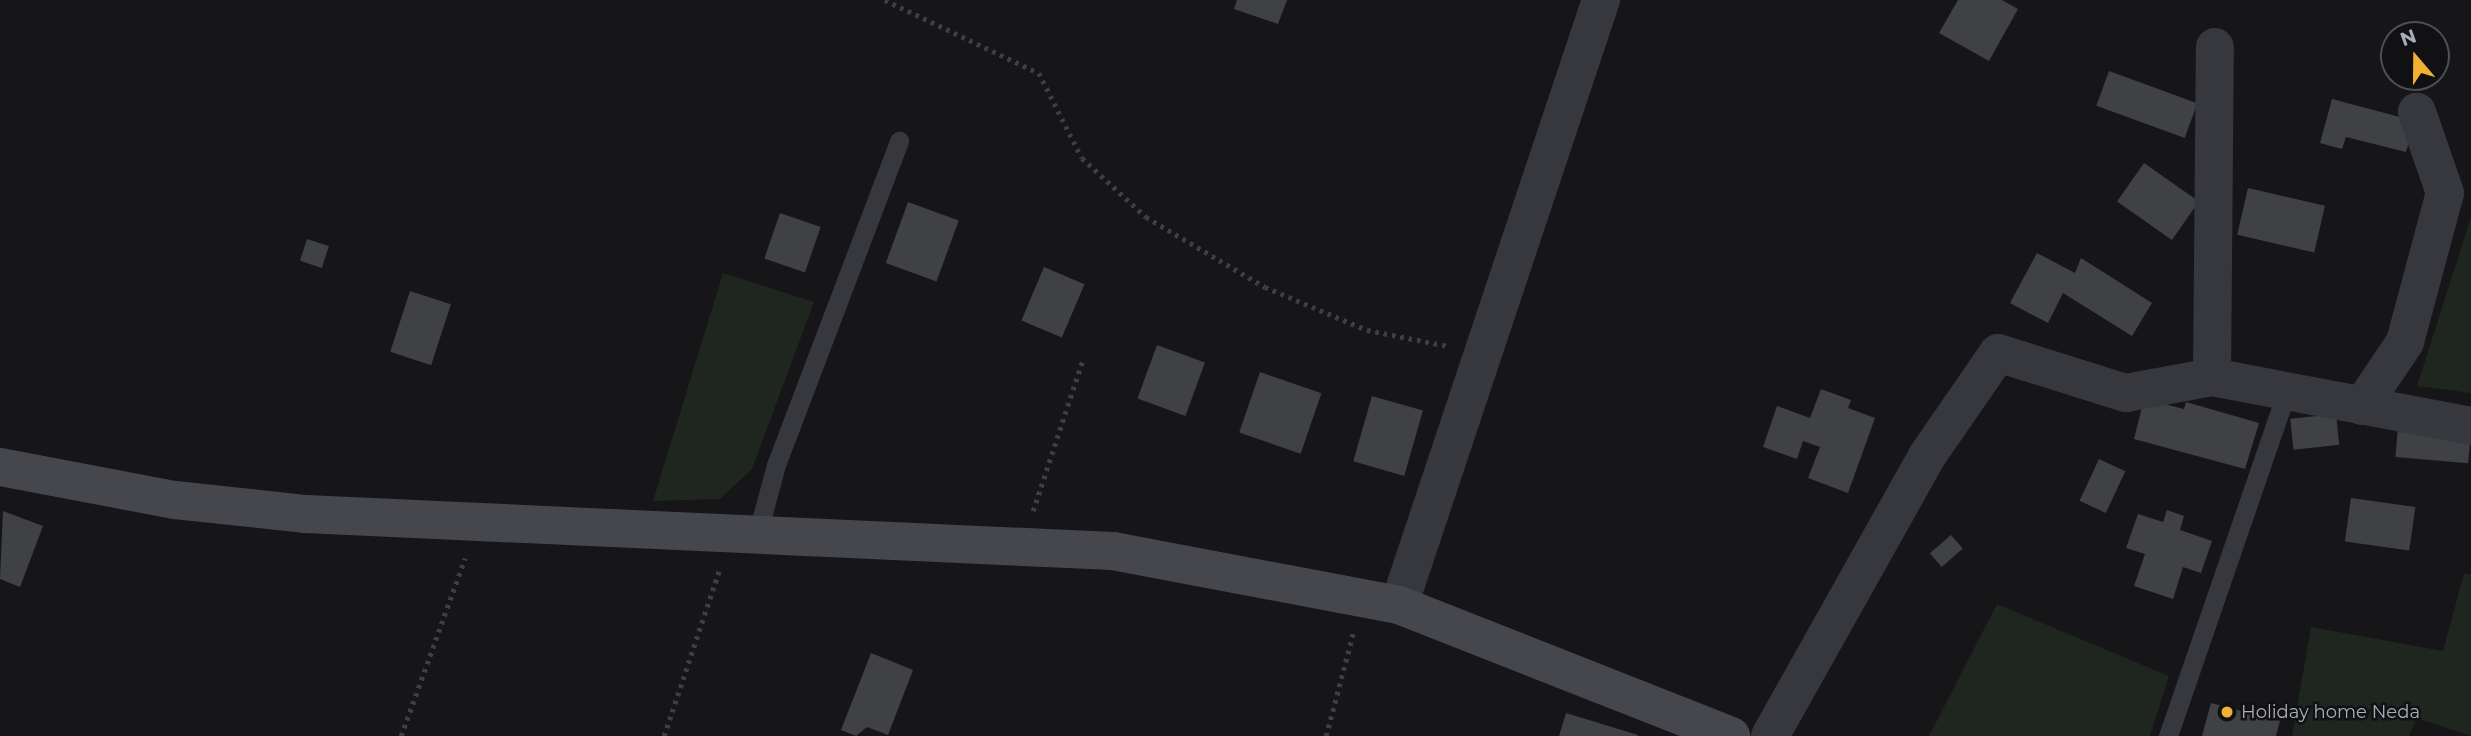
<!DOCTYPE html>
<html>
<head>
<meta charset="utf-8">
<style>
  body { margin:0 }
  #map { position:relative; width:2471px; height:736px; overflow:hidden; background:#161618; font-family:Montserrat,sans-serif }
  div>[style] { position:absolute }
  .green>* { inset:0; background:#1e261f }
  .building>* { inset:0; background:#404145; transform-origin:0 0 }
  .path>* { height:4.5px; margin-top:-2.25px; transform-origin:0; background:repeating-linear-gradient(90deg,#3d3f44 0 3.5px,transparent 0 8.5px) }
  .lane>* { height:19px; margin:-9.5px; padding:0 9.5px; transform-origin:9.5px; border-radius:9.5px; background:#37383d }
  .street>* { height:38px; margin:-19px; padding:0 19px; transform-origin:19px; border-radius:19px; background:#37383d }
  .secondary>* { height:38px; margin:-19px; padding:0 19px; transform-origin:19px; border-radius:19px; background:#45474d }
  .dots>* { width:19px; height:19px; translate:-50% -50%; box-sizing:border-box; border:4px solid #111113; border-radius:50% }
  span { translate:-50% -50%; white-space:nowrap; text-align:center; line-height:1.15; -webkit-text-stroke:5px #111113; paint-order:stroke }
  .poi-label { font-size:18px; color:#a8adb8 }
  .left { translate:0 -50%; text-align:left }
  .north { position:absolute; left:2380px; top:21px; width:70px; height:70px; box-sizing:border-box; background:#111113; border:2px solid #4d4f55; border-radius:50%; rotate:340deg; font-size:19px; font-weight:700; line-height:28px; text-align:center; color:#a8adb8 }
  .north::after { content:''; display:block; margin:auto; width:24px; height:32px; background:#f2b134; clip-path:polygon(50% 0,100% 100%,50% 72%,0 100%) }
</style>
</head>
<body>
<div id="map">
  <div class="green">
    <i style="clip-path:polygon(2471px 217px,2471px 393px,2417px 386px)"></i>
    <i style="clip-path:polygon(723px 273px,814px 302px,752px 469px,720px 499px,653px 501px)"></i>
    <i style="clip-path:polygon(2464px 574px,2471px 574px,2471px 736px,2417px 718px,2409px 736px,2292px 736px,2311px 627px,2443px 651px)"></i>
    <i style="clip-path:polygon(1997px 604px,2169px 676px,2150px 736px,1929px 736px)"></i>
  </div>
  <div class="building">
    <i style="clip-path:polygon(1237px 0,1287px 0,1278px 24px,1234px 9px)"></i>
    <i style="clip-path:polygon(1958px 0,2002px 0,2018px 9px,1989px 61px,1939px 33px)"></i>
    <i style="left:2109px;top:71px;width:94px;height:37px;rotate:20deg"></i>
    <i style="clip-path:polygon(2332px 99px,2415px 121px,2406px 152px,2346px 137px,2342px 149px,2320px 143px)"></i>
    <i style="left:2144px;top:163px;width:67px;height:47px;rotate:35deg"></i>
    <i style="left:2248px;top:188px;width:79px;height:48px;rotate:13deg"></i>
    <i style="left:908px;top:202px;width:54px;height:65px;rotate:20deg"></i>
    <i style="left:780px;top:213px;width:43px;height:48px;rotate:19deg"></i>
    <i style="left:307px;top:239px;width:23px;height:23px;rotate:18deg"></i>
    <i style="clip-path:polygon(2037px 253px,2075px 273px,2081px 258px,2152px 303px,2132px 336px,2063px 293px,2048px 323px,2010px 303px)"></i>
    <i style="left:1044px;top:267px;width:44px;height:58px;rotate:23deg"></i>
    <i style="left:410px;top:291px;width:43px;height:64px;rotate:18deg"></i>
    <i style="left:1157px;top:345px;width:51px;height:57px;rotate:20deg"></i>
    <i style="left:1260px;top:372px;width:65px;height:64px;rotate:19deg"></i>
    <i style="clip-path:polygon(1821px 389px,1851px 400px,1848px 408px,1875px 418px,1848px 493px,1808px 478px,1820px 447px,1803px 441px,1797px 459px,1763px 447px,1777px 406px,1810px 418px)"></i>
    <i style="left:1372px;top:396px;width:53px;height:68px;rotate:16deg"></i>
    <i style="clip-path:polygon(2144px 399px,2184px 409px,2186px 402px,2259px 423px,2245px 469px,2134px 439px)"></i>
    <i style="left:2336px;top:414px;width:31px;height:46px;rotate:84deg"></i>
    <i style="left:2398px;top:427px;width:73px;height:30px;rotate:5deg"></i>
    <i style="left:2099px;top:459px;width:29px;height:46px;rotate:25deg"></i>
    <i style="left:2351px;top:498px;width:65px;height:44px;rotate:8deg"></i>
    <i style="clip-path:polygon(2167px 510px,2184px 516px,2180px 530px,2212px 541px,2201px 573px,2183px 567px,2173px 599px,2134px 586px,2145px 554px,2126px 548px,2138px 514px,2163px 522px)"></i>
    <i style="clip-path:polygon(3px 511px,43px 526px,20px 587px,0 579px)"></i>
    <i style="left:1951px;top:535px;width:18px;height:28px;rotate:49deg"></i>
    <i style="clip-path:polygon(871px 653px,913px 670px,888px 735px,867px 727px,856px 736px,841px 730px)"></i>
    <i style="clip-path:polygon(2211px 703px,2280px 721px,2276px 736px,2202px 736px)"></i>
    <i style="clip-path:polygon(1566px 713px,1638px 735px,1638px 736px,1559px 736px)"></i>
  </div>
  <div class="path">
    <i style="left:885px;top:0;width:170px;rotate:25.4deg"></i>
    <i style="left:1039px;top:73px;width:95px;rotate:63.2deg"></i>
    <i style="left:1082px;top:158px;width:87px;rotate:42.7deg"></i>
    <i style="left:1146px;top:217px;width:138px;rotate:30.5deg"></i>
    <i style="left:1265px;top:287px;width:111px;rotate:22.9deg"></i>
    <i style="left:1367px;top:330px;width:83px;rotate:11.2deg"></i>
    <i style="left:1033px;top:511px;width:160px;rotate:-71.8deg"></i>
    <i style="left:401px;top:736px;width:189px;rotate:-70.2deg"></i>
    <i style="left:664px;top:736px;width:177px;rotate:-71.6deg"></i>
    <i style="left:1326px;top:736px;width:106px;rotate:-75.3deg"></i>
  </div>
  <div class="lane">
    <i style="left:758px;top:532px;width:69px;rotate:-75deg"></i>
    <i style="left:776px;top:465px;width:347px;rotate:-69.2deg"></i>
    <i style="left:2168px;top:736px;width:365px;rotate:-71deg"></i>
  </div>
  <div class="street">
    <i style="left:2212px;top:377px;width:330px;rotate:-89.5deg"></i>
    <i style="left:2362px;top:406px;width:77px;rotate:-56.1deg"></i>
    <i style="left:2405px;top:342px;width:154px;rotate:-75deg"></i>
    <i style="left:2445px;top:193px;width:86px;rotate:-109.1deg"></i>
    <i style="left:1399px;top:605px;width:638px;rotate:-71.54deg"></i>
    <i style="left:1770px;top:736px;width:321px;rotate:-60.7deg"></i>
    <i style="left:1927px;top:456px;width:125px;rotate:-55.4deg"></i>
    <i style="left:1998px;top:353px;width:134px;rotate:17.4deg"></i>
    <i style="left:2126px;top:393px;width:87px;rotate:-10.5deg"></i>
    <i style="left:2212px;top:377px;width:264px;rotate:10.7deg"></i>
  </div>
  <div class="secondary">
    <i style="left:0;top:467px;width:178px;rotate:10.7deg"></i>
    <i style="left:175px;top:500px;width:132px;rotate:6.1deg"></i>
    <i style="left:306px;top:514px;width:808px;rotate:2.63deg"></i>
    <i style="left:1113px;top:551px;width:291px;rotate:10.7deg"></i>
    <i style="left:1399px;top:605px;width:357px;rotate:21.5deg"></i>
  </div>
  <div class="dots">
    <i style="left:2227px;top:712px;background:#f2b134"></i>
  </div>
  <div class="poi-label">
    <span class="left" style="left:2241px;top:712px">Holiday home Neda</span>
  </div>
  <div class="north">N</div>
</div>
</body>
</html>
